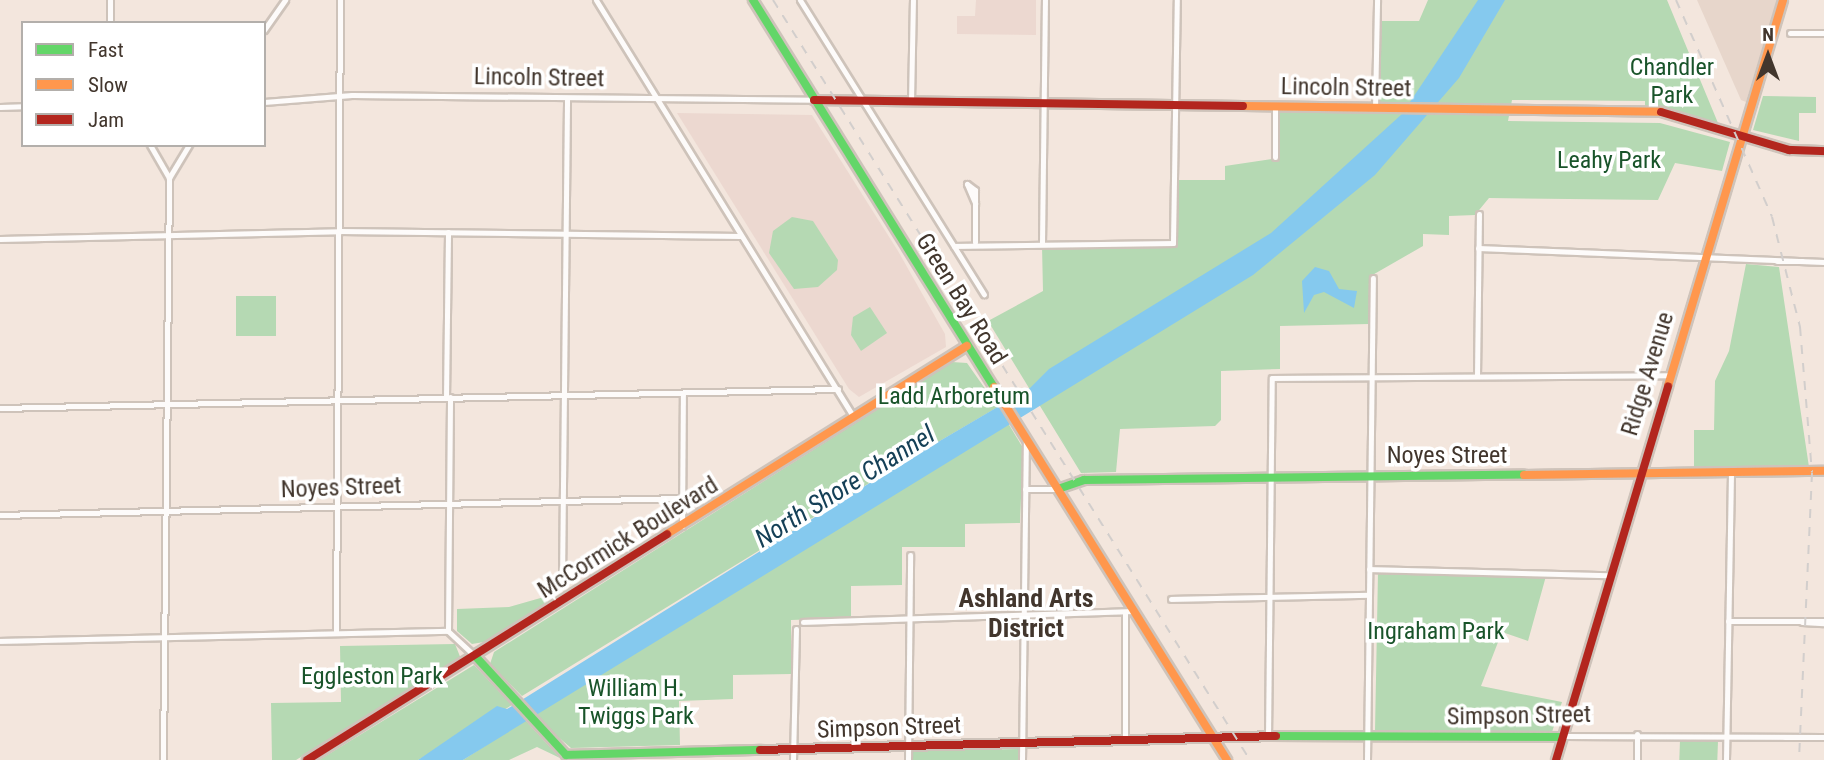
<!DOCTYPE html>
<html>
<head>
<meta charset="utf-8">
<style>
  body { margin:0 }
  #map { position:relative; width:1824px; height:760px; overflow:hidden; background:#f3e6dd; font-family:"Roboto Condensed",sans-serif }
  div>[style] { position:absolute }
  .education>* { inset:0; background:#ecd8d0 }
  .medical>* { inset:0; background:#e7d6cb }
  .green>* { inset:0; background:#b5d9b3; transform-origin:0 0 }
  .water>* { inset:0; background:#85c9ee }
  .roads { filter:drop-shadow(2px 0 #cec3ba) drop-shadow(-2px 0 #cec3ba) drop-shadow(0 2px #cec3ba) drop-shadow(0 -2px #cec3ba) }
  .street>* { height:5px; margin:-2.5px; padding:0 2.5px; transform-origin:2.5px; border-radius:2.5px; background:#fdfbfa }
  .fast>* { height:8px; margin:-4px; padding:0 4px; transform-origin:4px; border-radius:4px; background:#63d668 }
  .slow>* { height:8px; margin:-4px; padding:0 4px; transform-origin:4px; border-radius:4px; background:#ff974d }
  .jam>* { height:8px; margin:-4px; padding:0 4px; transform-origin:4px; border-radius:4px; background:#b3261e }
  .rail>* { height:2px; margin-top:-1px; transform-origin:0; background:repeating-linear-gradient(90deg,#d2cecc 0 9px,transparent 0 18px) }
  span { translate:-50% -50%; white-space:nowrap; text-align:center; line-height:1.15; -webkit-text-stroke:7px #fff; paint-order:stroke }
  .park-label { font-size:24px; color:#19542a }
  .street-label { font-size:24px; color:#42362d }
  .water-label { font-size:26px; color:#154057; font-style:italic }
  .neighbourhood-label { font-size:26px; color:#42362d; font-weight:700 }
  .legend { position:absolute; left:21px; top:21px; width:245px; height:126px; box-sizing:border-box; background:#fff; border:2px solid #b3afab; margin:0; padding:9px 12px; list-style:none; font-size:21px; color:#42362d }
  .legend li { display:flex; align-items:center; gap:14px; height:35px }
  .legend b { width:35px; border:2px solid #b3afab }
  .north { position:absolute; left:1733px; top:21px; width:70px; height:70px; -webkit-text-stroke:5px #fff; paint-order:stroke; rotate:0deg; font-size:19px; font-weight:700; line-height:28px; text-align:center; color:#42362d }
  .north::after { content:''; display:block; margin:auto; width:24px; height:32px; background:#42362d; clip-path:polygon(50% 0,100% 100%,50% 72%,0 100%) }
</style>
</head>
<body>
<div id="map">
  <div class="education">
    <i style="clip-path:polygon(976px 0,1036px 0,1036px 35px,957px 34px,957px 16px,975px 16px)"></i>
    <i style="clip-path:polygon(677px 113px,812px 115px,898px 251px,945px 334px,946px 347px,859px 397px,849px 389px)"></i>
  </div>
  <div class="medical">
    <i style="clip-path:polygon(1697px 0,1777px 0,1746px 102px,1741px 100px)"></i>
  </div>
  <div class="green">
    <i style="clip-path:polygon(1428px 0,1667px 0,1718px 123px,1645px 107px,1645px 101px,1512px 100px,1508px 121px,1660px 123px,1730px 142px,1722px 171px,1675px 163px,1658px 200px,1489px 198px,1475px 215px,1449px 216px,1449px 235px,1423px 234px,1423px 246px,1369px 277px,1369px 324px,1280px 326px,1280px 369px,1221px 371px,1221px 420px,1215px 426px,1120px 429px,1116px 472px,1081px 473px,988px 321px,1043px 291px,1042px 246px,1175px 246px,1179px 180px,1225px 180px,1225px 166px,1279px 158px,1280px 112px,1379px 112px,1380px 21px,1419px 21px)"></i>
    <i style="clip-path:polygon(1763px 96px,1816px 97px,1816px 113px,1799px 113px,1799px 141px,1753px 130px)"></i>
    <i style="clip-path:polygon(792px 217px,813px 221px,838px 260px,837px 270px,818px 287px,794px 289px,769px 253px,773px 231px)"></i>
    <i style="clip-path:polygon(1746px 264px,1779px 267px,1809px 467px,1694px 467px,1694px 430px,1714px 430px,1715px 381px,1729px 351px)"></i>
    <i style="left:236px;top:296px;width:40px;height:40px"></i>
    <i style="clip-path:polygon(870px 307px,887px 333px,861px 351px,851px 335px,853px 317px)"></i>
    <i style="clip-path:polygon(952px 362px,967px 363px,998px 407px,909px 459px,900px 457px,897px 466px,522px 696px,490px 664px,494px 652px)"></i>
    <i style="clip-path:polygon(1008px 423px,1023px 448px,1020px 523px,965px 524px,965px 547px,902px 547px,902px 585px,851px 586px,851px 618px,791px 620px,791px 674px,733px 675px,733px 699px,679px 701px,680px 745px,571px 748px,543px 724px,536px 713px)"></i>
    <i style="clip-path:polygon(1378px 572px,1546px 576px,1528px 641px,1502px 632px,1481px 686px,1562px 702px,1551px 735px,1375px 731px)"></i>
    <i style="clip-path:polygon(544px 597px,549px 605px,484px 642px,472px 644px,457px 631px,457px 609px,509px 607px)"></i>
    <i style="clip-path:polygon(455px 644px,461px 659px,296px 760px,272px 760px,271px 703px,341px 702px,340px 646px)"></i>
    <i style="clip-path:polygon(474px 665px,512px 705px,418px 760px,319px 760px)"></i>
    <i style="clip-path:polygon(525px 720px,560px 758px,537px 747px,509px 760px,463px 760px)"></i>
    <i style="left:1680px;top:740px;width:38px;height:20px;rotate:2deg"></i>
    <i style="clip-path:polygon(1018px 749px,1018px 760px,912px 760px,912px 751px)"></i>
  </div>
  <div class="water">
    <i style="clip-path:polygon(1478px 0,1505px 0,1459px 78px,1375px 175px,1253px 275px,463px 760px,418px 760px,497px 706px,507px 709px,897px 466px,900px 457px,909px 459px,1030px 388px,1049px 369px,1271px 233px,1402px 114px)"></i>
    <i style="clip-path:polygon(1315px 267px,1329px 271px,1339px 289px,1357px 291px,1354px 308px,1324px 292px,1314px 295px,1304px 313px,1302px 281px)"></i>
  </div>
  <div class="roads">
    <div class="street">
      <i style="left:596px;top:0;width:490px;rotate:58.3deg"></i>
      <i style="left:800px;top:0;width:347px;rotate:58deg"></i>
      <i style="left:110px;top:23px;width:23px;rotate:-90deg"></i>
      <i style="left:264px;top:30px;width:37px;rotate:-55deg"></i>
      <i style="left:1790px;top:33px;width:34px"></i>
      <i style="left:264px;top:102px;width:88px;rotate:-4.5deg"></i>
      <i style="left:352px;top:95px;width:462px;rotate:0.6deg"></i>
      <i style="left:911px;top:102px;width:102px;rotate:-88.9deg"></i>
      <i style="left:0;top:107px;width:23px;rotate:-2deg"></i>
      <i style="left:1375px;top:108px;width:108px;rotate:-88.9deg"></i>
      <i style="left:150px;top:145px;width:38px;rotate:60deg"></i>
      <i style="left:1275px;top:157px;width:50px;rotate:-90deg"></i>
      <i style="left:0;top:239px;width:340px;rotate:-1.3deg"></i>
      <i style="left:340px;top:231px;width:400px;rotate:0.7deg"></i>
      <i style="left:975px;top:242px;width:52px;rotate:-90deg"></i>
      <i style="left:975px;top:190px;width:10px;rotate:-143deg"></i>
      <i style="left:967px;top:184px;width:21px;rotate:67deg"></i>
      <i style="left:1042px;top:243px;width:243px;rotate:-89.3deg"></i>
      <i style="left:954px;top:246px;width:219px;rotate:-0.8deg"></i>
      <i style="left:1173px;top:243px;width:243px;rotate:-89.1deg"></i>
      <i style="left:1478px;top:248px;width:346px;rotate:2.3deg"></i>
      <i style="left:1777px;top:261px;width:25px"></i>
      <i style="left:1477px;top:376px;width:162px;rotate:-89.3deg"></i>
      <i style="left:446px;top:398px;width:166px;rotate:-89.3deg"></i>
      <i style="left:0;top:408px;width:838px;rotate:-1.3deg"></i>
      <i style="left:1025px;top:489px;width:33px"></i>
      <i style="left:0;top:515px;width:682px;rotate:-1.43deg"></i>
      <i style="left:682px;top:526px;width:133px;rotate:-89.6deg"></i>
      <i style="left:1369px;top:569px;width:237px;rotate:1.5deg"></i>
      <i style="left:562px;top:581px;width:483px;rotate:-89.4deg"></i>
      <i style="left:1171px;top:599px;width:197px;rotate:-1.2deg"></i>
      <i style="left:1728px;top:621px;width:96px"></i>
      <i style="left:803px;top:622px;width:329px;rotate:-1.9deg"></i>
      <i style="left:1802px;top:622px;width:22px;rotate:3deg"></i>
      <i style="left:448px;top:631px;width:234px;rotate:-89.5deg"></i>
      <i style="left:448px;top:631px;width:38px;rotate:43deg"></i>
      <i style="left:336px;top:633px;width:633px;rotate:-89.64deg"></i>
      <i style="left:0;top:641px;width:448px;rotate:-1.3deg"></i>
      <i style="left:1563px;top:736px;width:261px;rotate:0.2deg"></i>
      <i style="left:1268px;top:737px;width:359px;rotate:-89.4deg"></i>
      <i style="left:1272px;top:378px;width:396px;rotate:-0.4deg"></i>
      <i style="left:1785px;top:737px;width:30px"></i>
      <i style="left:1125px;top:741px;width:128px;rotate:-90deg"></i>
      <i style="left:163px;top:760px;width:582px;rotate:-89.41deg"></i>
      <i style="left:169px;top:178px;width:39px;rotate:-59deg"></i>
      <i style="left:793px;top:760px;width:131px;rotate:-88.7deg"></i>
      <i style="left:908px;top:760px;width:205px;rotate:-89.4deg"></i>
      <i style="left:1022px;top:760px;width:321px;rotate:-89.3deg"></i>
      <i style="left:1367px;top:760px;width:482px;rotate:-89.3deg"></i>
      <i style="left:1637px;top:760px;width:26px;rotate:-90deg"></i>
      <i style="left:1726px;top:760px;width:288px;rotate:-89deg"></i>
    </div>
    <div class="fast">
      <i style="left:753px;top:0;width:456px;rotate:58.1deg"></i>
      <i style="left:1058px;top:489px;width:28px;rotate:-19deg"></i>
      <i style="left:1084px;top:480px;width:440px;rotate:-0.7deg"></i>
      <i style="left:476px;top:657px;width:133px;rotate:47.4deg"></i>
      <i style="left:566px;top:755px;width:194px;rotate:-1.5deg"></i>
      <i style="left:1276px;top:736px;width:284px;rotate:0.2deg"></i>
    </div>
    <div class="slow">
      <i style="left:1243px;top:106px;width:418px;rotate:0.8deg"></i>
      <i style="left:1668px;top:386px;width:403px;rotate:-73.4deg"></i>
      <i style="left:994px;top:387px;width:440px;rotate:58deg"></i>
      <i style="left:1524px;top:475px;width:300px;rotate:-0.8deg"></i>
      <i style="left:667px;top:534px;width:354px;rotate:-32.1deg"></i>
    </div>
    <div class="jam">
      <i style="left:814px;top:100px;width:429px;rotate:0.8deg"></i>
      <i style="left:1661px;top:112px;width:134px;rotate:16.5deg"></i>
      <i style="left:1789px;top:150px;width:35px;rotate:2deg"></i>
      <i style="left:760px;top:750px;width:516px;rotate:-1.55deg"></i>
      <i style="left:307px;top:760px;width:425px;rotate:-32.1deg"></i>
      <i style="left:1556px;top:760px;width:390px;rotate:-73.3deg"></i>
    </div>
  </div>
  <div class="rail">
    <i style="left:773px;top:0;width:897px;rotate:57.89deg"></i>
    <i style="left:1676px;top:0;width:237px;rotate:66.1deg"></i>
    <i style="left:1772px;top:217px;width:114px;rotate:75.7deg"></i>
    <i style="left:1800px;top:327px;width:146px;rotate:85.3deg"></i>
    <i style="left:1812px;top:473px;width:287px;rotate:92.6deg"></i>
  </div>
  <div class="park-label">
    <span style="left:1672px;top:82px">Chandler<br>Park</span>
    <span style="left:1609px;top:161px">Leahy Park</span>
    <span style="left:954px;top:397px">Ladd Arboretum</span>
    <span style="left:1436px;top:632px">Ingraham Park</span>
    <span style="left:372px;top:677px">Eggleston Park</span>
    <span style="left:636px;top:703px">William H.<br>Twiggs Park</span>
  </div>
  <div class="street-label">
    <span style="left:539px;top:78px;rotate:1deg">Lincoln Street</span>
    <span style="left:1346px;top:88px;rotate:1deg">Lincoln Street</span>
    <span style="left:961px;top:299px;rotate:58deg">Green Bay Road</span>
    <span style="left:1648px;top:374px;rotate:-73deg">Ridge Avenue</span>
    <span style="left:1447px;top:456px">Noyes Street</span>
    <span style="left:341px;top:488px;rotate:-2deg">Noyes Street</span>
    <span style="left:628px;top:538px;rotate:-32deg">McCormick Boulevard</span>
    <span style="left:1519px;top:716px;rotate:-1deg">Simpson Street</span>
    <span style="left:889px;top:728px;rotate:-2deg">Simpson Street</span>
  </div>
  <div class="water-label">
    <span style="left:845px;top:487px;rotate:-32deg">North Shore Channel</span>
  </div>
  <div class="neighbourhood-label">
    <span style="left:1026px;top:614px">Ashland Arts<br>District</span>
  </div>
  <ul class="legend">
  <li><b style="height:9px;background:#63d668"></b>Fast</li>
  <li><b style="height:9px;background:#ff974d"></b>Slow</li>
  <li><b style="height:9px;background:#b3261e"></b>Jam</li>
  </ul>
  <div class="north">N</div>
</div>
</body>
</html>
